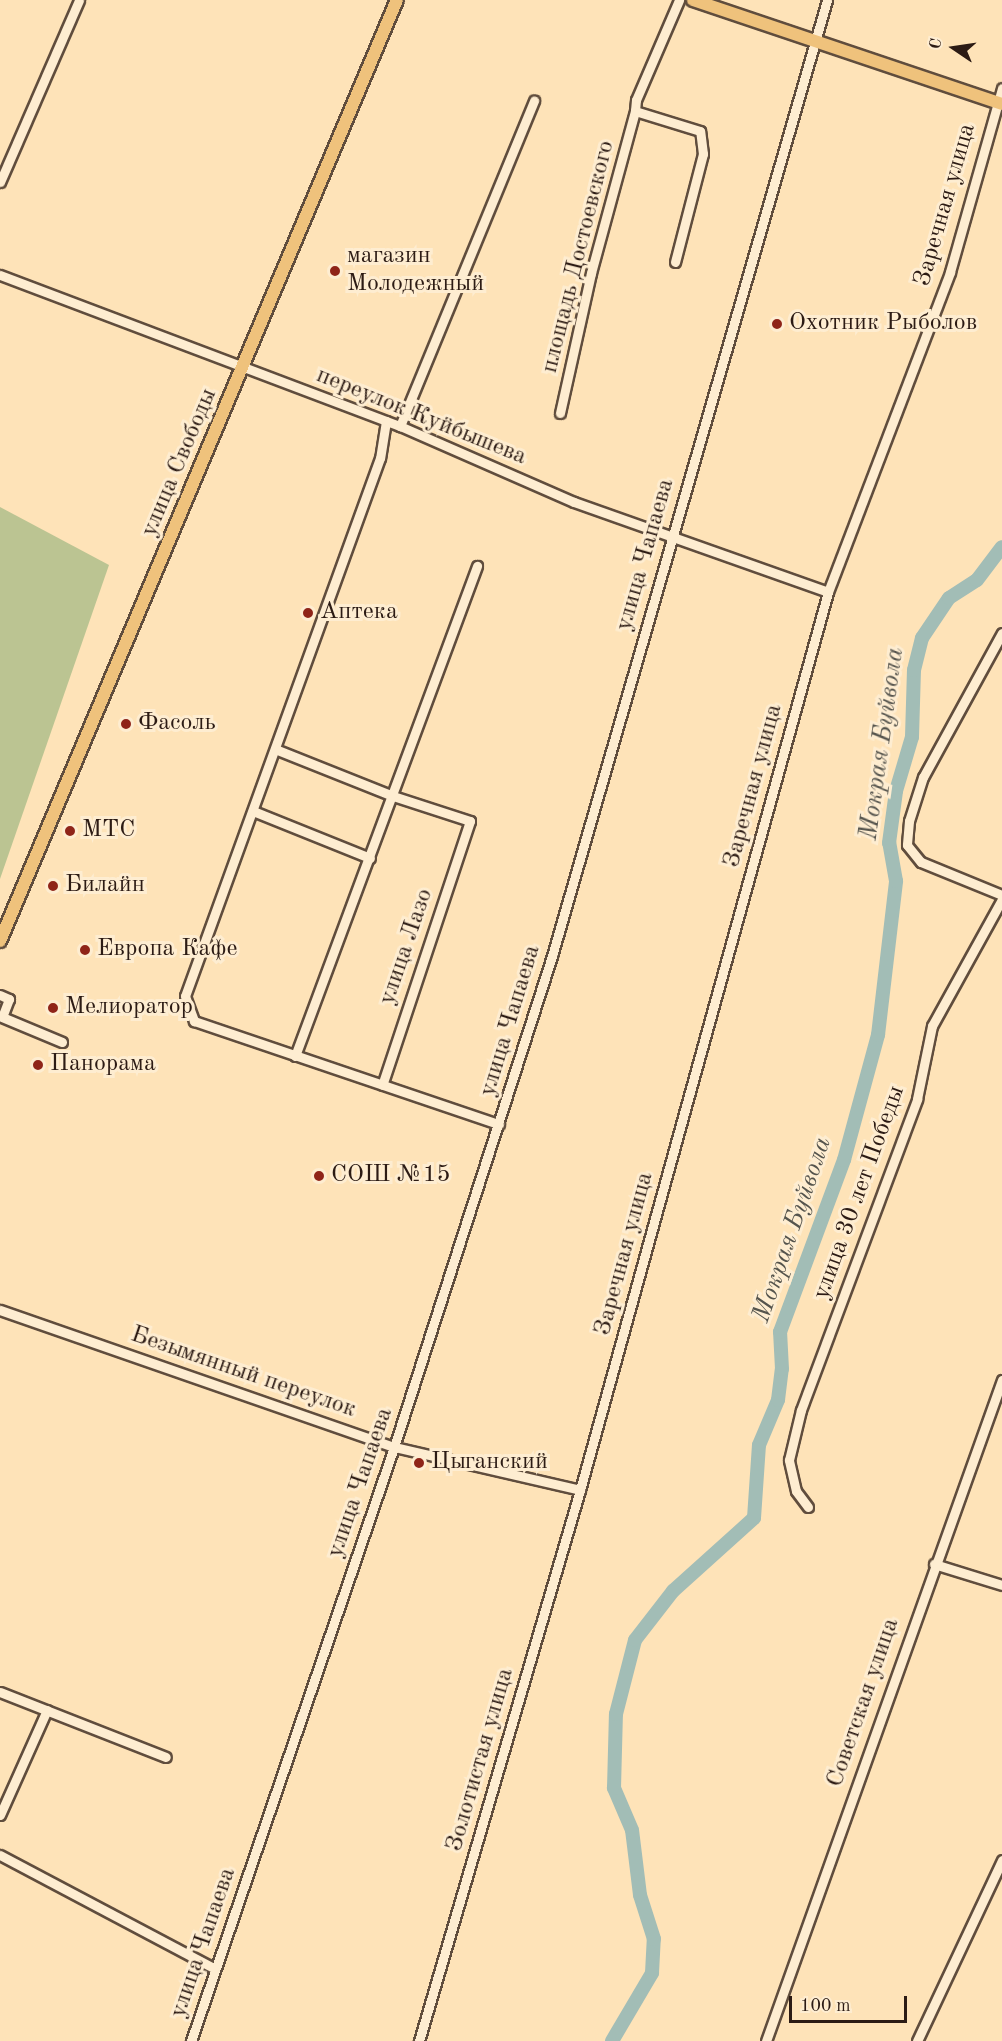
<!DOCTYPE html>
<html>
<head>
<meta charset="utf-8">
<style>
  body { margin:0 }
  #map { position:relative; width:1002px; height:2041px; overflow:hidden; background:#fee3b8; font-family:"Old Standard TT",serif }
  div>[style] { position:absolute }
  .green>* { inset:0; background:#bbc492 }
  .river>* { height:14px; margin:-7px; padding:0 7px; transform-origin:7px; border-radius:7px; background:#a2bdb6 }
  .roads { filter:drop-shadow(2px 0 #604d3d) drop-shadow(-2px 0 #604d3d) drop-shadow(0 2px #604d3d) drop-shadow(0 -2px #604d3d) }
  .minor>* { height:9px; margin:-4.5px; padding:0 4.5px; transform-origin:4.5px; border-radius:4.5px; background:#feedd1 }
  .major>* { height:12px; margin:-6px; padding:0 6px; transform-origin:6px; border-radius:6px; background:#efc27c }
  .dots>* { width:16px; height:16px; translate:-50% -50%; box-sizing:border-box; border:3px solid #feedd1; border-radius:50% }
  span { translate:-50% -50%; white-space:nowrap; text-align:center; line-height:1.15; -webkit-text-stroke:6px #feedd1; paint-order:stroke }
  .street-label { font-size:24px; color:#2c1b14 }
  .poi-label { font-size:24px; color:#2c1b14 }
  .left { translate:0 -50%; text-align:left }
  .water-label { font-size:26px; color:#55544d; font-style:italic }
  .north { position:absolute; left:924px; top:18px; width:60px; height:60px; -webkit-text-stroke:4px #feedd1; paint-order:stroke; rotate:283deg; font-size:16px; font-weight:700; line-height:24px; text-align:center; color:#2c1b14 }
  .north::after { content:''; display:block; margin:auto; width:21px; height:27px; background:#2c1b14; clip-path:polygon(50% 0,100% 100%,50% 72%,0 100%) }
  .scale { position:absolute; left:789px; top:1996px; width:118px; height:27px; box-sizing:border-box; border:3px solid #2c1b14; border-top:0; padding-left:8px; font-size:18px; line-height:21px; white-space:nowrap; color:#2c1b14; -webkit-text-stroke:4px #feedd1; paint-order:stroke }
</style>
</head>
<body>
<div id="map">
  <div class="green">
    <i style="clip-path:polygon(0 507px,109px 565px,0 879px)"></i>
  </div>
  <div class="river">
    <i style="left:612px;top:2041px;width:79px;rotate:-59.5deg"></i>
    <i style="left:652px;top:1973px;width:34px;rotate:-87deg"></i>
    <i style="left:654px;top:1939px;width:46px;rotate:-107.7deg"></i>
    <i style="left:640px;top:1895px;width:65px;rotate:-97deg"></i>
    <i style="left:632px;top:1830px;width:46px;rotate:-113.2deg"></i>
    <i style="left:614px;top:1788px;width:74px;rotate:-88.5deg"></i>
    <i style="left:616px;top:1714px;width:76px;rotate:-75.6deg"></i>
    <i style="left:635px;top:1640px;width:62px;rotate:-52.2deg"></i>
    <i style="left:673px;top:1591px;width:109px;rotate:-42deg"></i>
    <i style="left:754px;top:1518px;width:73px;rotate:-86.1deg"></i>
    <i style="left:759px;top:1445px;width:49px;rotate:-67.1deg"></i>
    <i style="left:778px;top:1400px;width:31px;rotate:-83deg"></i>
    <i style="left:782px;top:1369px;width:37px;rotate:-93deg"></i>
    <i style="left:780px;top:1332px;width:184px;rotate:-69.6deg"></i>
    <i style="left:844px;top:1160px;width:130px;rotate:-74.8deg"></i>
    <i style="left:878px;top:1035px;width:155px;rotate:-83.3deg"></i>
    <i style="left:896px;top:881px;width:39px;rotate:-100deg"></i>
    <i style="left:889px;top:843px;width:52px;rotate:-82.3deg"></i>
    <i style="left:896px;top:791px;width:56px;rotate:-73.5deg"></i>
    <i style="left:912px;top:737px;width:67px;rotate:-88.3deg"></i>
    <i style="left:914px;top:670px;width:33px;rotate:-76deg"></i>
    <i style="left:922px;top:638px;width:48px;rotate:-56deg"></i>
    <i style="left:949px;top:598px;width:33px;rotate:-33deg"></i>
    <i style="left:977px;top:580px;width:41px;rotate:-52.9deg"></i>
  </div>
  <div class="roads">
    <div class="minor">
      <i style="left:0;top:182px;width:198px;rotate:-66.5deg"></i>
      <i style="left:675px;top:262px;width:112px;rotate:-75.5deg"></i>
      <i style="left:703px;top:154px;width:23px;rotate:-97deg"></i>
      <i style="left:700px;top:131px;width:68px;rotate:-162.9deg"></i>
      <i style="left:635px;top:111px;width:11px;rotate:-85deg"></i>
      <i style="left:636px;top:100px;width:109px;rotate:-66.7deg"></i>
      <i style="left:0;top:275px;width:428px;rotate:20.7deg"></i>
      <i style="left:400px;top:426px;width:190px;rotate:23.6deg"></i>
      <i style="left:574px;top:502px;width:269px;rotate:19.5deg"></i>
      <i style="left:560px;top:413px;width:143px;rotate:-77.5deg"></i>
      <i style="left:591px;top:273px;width:168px;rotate:-74.8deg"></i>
      <i style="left:386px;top:421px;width:37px;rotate:99deg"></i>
      <i style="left:380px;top:458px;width:572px;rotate:109.92deg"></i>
      <i style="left:185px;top:996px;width:27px;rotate:70deg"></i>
      <i style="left:194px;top:1021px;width:322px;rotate:18.7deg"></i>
      <i style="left:400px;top:426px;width:352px;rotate:-67.6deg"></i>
      <i style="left:1002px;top:633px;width:164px;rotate:118.7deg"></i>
      <i style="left:923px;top:777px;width:46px;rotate:107.7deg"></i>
      <i style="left:909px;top:821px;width:24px;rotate:95deg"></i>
      <i style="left:907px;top:845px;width:22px;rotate:51deg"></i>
      <i style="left:921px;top:862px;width:87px;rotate:22.2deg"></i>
      <i style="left:275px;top:749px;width:127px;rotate:21.7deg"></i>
      <i style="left:393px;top:796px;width:81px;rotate:18deg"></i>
      <i style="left:470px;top:821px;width:278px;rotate:108.4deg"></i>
      <i style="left:253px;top:811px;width:126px;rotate:21.9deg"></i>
      <i style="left:0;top:995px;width:10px;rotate:24deg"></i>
      <i style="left:9px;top:999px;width:19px;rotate:111deg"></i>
      <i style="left:2px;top:1017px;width:65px;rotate:22.6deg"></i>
      <i style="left:295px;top:1056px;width:523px;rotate:-69.62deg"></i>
      <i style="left:0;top:1310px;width:417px;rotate:19.2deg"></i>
      <i style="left:394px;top:1447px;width:191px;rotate:13deg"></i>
      <i style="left:808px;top:1507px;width:20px;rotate:-127deg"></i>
      <i style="left:796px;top:1491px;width:32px;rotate:-103deg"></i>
      <i style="left:789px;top:1460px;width:51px;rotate:-76.5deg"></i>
      <i style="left:801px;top:1410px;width:332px;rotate:-69.5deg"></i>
      <i style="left:917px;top:1099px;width:75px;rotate:-78.4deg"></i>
      <i style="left:932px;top:1026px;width:145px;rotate:-61.1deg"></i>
      <i style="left:934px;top:1564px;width:71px;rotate:17.2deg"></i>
      <i style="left:0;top:1692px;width:178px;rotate:21.4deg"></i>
      <i style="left:0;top:1815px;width:115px;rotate:-65.9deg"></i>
      <i style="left:0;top:1855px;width:243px;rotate:27.9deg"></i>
      <i style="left:191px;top:2041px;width:628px;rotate:-71.13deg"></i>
      <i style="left:394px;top:1447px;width:516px;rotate:-72.16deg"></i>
      <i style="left:552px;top:956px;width:995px;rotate:-73.95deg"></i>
      <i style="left:419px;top:2041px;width:574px;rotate:-73.71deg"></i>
      <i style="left:580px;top:1490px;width:932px;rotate:-74.56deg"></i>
      <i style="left:828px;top:592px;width:342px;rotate:-69.1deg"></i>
      <i style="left:950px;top:272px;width:191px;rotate:-74.2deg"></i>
      <i style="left:766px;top:2041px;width:702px;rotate:-70.35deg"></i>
      <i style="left:917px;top:2041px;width:200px;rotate:-64.8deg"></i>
    </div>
    <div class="major">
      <i style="left:693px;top:0;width:326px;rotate:18.6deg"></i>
      <i style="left:0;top:941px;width:1021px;rotate:-67.13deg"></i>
    </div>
  </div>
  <div class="dots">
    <i style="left:335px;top:271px;background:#8f2418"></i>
    <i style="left:777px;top:324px;background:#8f2418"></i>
    <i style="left:308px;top:613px;background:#8f2418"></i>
    <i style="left:126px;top:724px;background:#8f2418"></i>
    <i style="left:70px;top:831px;background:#8f2418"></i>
    <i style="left:53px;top:886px;background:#8f2418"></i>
    <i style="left:85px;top:950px;background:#8f2418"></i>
    <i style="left:53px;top:1008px;background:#8f2418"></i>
    <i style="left:38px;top:1065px;background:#8f2418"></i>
    <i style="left:319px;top:1176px;background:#8f2418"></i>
    <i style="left:419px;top:1463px;background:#8f2418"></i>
  </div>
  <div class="street-label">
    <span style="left:946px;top:205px;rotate:-74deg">Заречная улица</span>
    <span style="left:579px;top:257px;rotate:-76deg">площадь Достоевского</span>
    <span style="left:421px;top:417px;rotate:22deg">переулок Куйбышева</span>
    <span style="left:180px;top:463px;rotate:-67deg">улица Свободы</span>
    <span style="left:646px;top:555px;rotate:-74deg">улица Чапаева</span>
    <span style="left:754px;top:786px;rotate:-75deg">Заречная улица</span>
    <span style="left:407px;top:947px;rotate:-71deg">улица Лазо</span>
    <span style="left:511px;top:1021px;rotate:-73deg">улица Чапаева</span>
    <span style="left:860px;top:1193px;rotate:-70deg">улица 30 лет Победы</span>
    <span style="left:625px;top:1254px;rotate:-75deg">Заречная улица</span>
    <span style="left:243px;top:1373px;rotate:19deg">Безымянный переулок</span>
    <span style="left:361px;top:1483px;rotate:-71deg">улица Чапаева</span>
    <span style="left:864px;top:1703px;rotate:-71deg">Советская улица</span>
    <span style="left:481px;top:1760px;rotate:-74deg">Золотистая улица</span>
    <span style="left:204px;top:1943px;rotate:-71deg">улица Чапаева</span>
  </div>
  <div class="poi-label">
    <span class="left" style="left:347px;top:271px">магазин<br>Молодежный</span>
    <span class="left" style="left:789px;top:324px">Охотник Рыболов</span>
    <span class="left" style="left:320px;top:613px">Аптека</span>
    <span class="left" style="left:138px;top:724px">Фасоль</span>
    <span class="left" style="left:82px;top:831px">МТС</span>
    <span class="left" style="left:65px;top:886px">Билайн</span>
    <span class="left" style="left:97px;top:950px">Европа Кафе</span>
    <span class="left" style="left:65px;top:1008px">Мелиоратор</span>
    <span class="left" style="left:50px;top:1065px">Панорама</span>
    <span class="left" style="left:331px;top:1176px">СОШ №15</span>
    <span class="left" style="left:431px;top:1463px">Цыганский</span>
  </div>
  <div class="water-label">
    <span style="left:883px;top:744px;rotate:-82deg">Мокрая Буйвола</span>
    <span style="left:793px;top:1230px;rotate:-71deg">Мокрая Буйвола</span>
  </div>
  <div class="north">С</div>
  <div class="scale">100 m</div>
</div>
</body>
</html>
